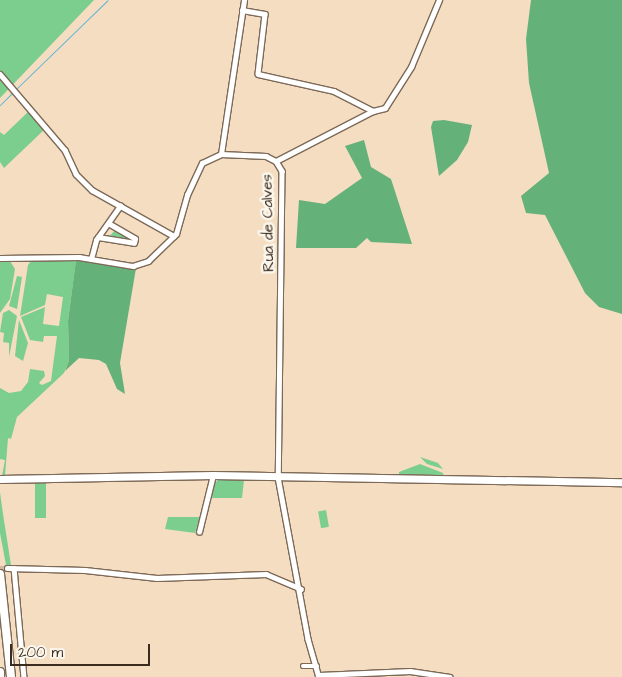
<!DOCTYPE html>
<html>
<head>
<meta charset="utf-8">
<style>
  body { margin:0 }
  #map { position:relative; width:622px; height:677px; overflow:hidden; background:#f5ddc1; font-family:"Architects Daughter",sans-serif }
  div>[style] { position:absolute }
  .green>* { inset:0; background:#7cce8f; transform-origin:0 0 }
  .forest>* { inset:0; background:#65b17a }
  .stream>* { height:1px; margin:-0.5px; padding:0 0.5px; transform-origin:0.5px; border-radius:0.5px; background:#5bb3d8 }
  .minor-tunnel>* { height:4.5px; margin-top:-2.25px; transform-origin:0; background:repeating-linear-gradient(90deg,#d0b9a0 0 4.5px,transparent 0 6.5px) }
  .roads { filter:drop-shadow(1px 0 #7c6957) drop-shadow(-1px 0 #7c6957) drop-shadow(0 1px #7c6957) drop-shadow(0 -1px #7c6957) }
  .minor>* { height:4.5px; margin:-2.25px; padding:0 2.25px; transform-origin:2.25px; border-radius:2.25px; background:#fff }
  .primary>* { height:7px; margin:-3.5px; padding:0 3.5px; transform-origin:3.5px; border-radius:3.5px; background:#fff }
  .motorway>* { height:8px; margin:-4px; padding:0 4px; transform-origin:4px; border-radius:4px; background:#fff }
  span { translate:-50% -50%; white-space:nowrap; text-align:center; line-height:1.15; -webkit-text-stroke:5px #fbf7ec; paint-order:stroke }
  .street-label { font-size:15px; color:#3b2a1e }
  .scale { position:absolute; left:10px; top:644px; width:140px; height:22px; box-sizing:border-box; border:2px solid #3b2a1e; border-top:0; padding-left:6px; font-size:15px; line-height:18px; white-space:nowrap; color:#3b2a1e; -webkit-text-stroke:4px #fbf7ec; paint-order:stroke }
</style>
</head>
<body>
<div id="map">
  <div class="green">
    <i style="clip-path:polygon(0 0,94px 0,0 98px)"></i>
    <i style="clip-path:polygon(30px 110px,45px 129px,4px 168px,0 162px,0 132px,4px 135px)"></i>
    <i style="clip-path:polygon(115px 230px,133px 240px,132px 241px,109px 237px)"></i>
    <i style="clip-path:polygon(76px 260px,68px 321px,69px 360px,64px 373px,17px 417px,11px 439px,8px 438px,5px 476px,2px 476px,5px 460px,0 459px,0 388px,9px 393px,21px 391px,28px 382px,30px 369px,44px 371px,45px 376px,39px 383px,42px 385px,51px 381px,57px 336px,44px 336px,43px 342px,30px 340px,21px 317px,45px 307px,43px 324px,59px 326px,63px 297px,47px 294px,45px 305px,20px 316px,28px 265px,31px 261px)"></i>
    <i style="clip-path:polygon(10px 261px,15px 269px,10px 299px,0 313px,0 262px)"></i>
    <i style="clip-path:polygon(17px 276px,22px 277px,17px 309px,9px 306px)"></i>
    <i style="clip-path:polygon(9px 310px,17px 316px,9px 357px,9px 343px,3px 342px,4px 333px,0 332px,3px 313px)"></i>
    <i style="clip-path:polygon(19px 320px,28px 343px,23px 361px,15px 356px)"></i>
    <i style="clip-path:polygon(420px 457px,438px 463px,443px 469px,427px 464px)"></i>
    <i style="clip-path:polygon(420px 464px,443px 473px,444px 477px,399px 476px,399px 472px)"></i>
    <i style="clip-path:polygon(219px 479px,244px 480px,242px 498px,212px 498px,214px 484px)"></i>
    <i style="left:46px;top:481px;width:37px;height:11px;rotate:90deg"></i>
    <i style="clip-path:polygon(0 492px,3px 514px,11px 565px,6px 565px,0 533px)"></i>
    <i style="left:326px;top:510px;width:17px;height:8px;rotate:80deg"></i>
    <i style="clip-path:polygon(168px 517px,200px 517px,195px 533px,165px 529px)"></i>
  </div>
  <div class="forest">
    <i style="clip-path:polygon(531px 0,622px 0,622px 314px,599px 307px,585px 293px,545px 215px,526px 213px,521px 196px,549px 173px,529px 83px,526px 39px)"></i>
    <i style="clip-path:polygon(444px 120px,472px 125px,468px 142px,457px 160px,439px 176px,431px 127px,433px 121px)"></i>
    <i style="clip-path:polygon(364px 140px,371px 167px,391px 179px,412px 244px,371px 242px,367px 238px,356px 248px,296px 248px,299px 200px,325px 204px,362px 178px,345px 146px)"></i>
    <i style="clip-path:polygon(76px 260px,136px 268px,120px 363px,125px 394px,117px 389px,106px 364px,99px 360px,79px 358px,65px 371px,69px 360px,68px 321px)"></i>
  </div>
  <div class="stream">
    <i style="left:15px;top:90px;width:129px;rotate:-44.1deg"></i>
    <i style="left:0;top:105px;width:18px;rotate:-45deg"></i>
  </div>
  <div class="minor-tunnel">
    <i style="left:0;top:568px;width:7px"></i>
  </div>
  <div class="roads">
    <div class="minor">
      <i style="left:242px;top:10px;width:23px;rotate:10deg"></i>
      <i style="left:265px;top:14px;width:60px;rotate:96.7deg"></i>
      <i style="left:258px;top:74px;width:78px;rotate:12.6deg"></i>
      <i style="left:334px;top:91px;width:44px;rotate:27.1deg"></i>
      <i style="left:0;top:74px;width:100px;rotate:49.5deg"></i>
      <i style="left:65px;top:150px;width:26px;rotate:65deg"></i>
      <i style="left:76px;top:174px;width:23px;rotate:45deg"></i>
      <i style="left:92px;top:190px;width:94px;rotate:29.3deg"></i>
      <i style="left:221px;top:154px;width:156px;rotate:-81.5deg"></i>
      <i style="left:276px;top:161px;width:109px;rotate:-27.3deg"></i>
      <i style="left:373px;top:111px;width:12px;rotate:-14deg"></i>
      <i style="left:385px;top:108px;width:49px;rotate:-57.6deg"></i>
      <i style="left:411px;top:67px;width:73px;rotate:-67.3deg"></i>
      <i style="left:98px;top:237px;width:36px;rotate:9deg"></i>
      <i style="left:134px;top:243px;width:4px;rotate:-76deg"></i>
      <i style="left:135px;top:239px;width:30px;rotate:-150deg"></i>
      <i style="left:0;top:258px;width:79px;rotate:-0.7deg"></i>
      <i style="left:79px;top:257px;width:55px;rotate:9.5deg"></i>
      <i style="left:133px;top:266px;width:16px;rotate:-18deg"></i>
      <i style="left:148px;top:261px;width:39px;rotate:-44deg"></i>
      <i style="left:176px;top:234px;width:41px;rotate:-74.2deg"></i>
      <i style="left:187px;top:195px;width:35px;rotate:-65deg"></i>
      <i style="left:202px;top:163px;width:21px;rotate:-25deg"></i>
      <i style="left:221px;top:154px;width:45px;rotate:2.5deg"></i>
      <i style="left:266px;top:156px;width:11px;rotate:27deg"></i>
      <i style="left:276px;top:161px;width:12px;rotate:59deg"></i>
      <i style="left:282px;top:171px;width:306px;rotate:90.7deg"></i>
      <i style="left:278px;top:477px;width:165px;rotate:79.5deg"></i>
      <i style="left:308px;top:639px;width:40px;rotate:74deg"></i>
      <i style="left:91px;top:259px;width:20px;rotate:-75deg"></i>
      <i style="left:96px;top:240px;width:42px;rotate:-54.8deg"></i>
      <i style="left:199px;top:532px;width:59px;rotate:-76.2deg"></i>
      <i style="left:7px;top:568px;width:78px;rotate:1.5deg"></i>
      <i style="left:85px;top:570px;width:72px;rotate:6.3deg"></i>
      <i style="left:157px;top:578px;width:109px;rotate:-2.1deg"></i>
      <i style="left:266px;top:574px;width:38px;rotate:23deg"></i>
      <i style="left:14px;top:568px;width:109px;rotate:84.8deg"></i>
      <i style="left:303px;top:666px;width:14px"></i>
      <i style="left:319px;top:675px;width:91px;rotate:-2.5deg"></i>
      <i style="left:410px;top:671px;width:40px;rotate:8.5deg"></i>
    </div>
    <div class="primary">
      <i style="left:0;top:479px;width:213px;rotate:-1.1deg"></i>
      <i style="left:213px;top:475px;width:409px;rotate:1deg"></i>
    </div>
    <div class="motorway">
      <i style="left:0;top:574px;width:104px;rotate:83.9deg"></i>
      <i style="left:0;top:672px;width:5px;rotate:90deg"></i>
    </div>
  </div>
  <div class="street-label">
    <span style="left:268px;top:223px;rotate:-91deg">Rua de Calves</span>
  </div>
  <div class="scale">200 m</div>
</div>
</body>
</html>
